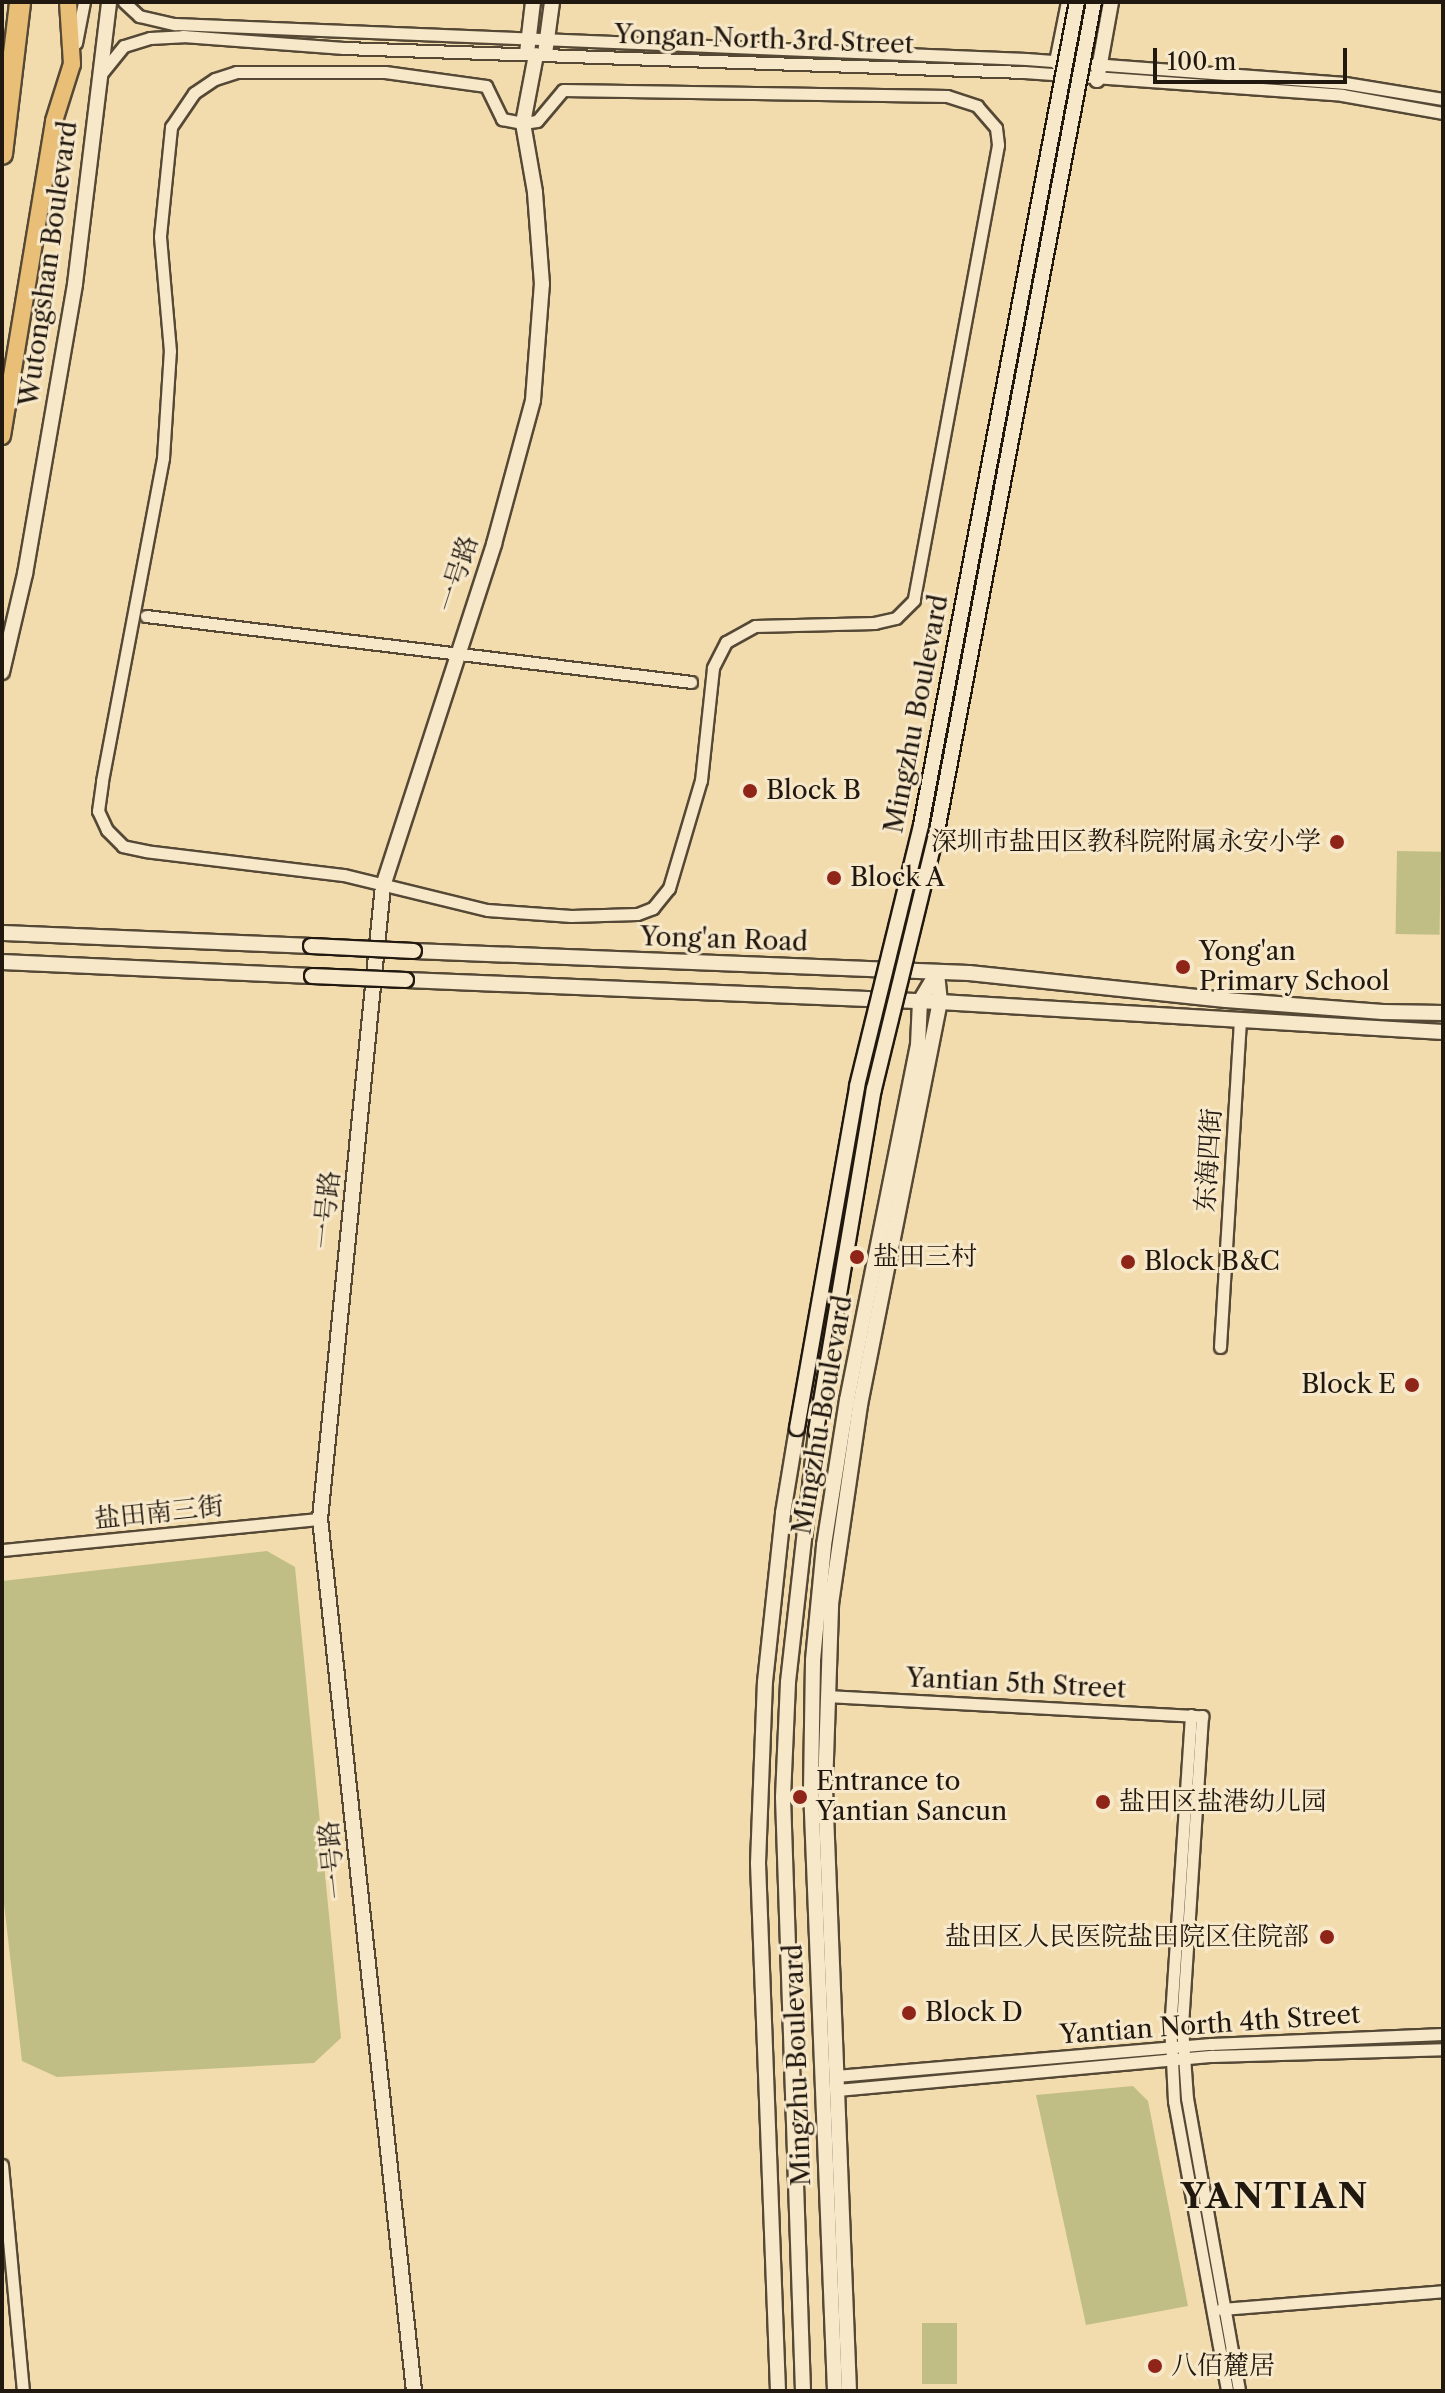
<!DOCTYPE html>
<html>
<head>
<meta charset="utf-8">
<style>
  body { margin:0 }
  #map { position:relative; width:1445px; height:2393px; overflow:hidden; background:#f2dcad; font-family:"Libre Caslon Text","Noto Serif SC",serif }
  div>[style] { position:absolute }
  .green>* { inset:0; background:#c1be85; transform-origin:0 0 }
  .roads { filter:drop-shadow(2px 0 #554936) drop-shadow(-2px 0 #554936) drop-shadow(0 2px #554936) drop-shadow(0 -2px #554936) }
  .street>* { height:11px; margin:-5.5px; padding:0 5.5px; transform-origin:5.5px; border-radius:5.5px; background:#f7e8ca }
  .secondary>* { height:14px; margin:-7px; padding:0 7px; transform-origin:7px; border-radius:7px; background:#f7e8ca }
  .primary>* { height:16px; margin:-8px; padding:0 8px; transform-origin:8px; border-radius:8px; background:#e9be76 }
  .highway>* { height:20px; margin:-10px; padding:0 10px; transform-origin:10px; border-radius:10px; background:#e9be76 }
  .bridges { filter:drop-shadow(2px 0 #21180f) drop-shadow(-2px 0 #21180f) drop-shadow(0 2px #21180f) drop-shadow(0 -2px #21180f) }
  .secondary-bridge>* { height:14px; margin:-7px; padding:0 7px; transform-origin:7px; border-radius:7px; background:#f7e8ca }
  .dots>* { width:22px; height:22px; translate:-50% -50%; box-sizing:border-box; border:4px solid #f7e8ca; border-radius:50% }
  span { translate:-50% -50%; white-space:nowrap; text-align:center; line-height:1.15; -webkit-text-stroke:6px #f7e8ca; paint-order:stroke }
  .street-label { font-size:26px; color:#21180f }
  .poi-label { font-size:26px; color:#21180f }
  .left { translate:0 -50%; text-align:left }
  .right { translate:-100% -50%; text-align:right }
  .district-label { font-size:34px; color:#21180f; font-weight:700; letter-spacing:2px }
  .frame { position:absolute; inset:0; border:4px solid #21180f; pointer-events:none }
  .scale { position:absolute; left:1153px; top:48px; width:194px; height:36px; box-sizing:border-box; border:4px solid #21180f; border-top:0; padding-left:10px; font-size:24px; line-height:28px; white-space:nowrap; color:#21180f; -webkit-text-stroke:6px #f7e8ca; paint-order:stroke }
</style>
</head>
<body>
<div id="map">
  <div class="green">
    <i style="left:1397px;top:851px;width:44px;height:83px;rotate:1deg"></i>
    <i style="clip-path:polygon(267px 1551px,295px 1567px,341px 2038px,314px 2063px,57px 2077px,22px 2061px,2px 1886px,2px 1581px)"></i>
    <i style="clip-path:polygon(1133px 2086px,1148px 2101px,1188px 2306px,1086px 2325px,1036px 2095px)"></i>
    <i style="left:922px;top:2323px;width:35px;height:61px"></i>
  </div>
  <div class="roads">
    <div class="street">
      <i style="left:124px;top:2px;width:21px;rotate:43deg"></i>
      <i style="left:139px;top:16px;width:37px;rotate:13deg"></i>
      <i style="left:175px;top:24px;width:852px;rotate:2.36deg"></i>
      <i style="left:1026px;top:59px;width:320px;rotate:4.3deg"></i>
      <i style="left:1345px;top:83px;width:99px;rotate:9.3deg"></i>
      <i style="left:76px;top:43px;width:42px;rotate:-79deg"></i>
      <i style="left:236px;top:72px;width:149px"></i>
      <i style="left:385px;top:72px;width:102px;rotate:7.9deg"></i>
      <i style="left:486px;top:86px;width:37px;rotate:64deg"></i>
      <i style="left:502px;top:119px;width:21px;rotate:11deg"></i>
      <i style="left:523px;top:123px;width:14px;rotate:-8deg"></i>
      <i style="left:537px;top:121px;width:40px;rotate:-50deg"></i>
      <i style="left:563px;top:90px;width:384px;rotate:0.9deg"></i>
      <i style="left:947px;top:96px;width:32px;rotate:18deg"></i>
      <i style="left:977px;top:106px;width:29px;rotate:49deg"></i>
      <i style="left:996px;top:128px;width:17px;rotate:83deg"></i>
      <i style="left:998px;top:145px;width:463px;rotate:100.5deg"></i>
      <i style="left:914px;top:600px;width:25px;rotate:135deg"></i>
      <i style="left:896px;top:618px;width:22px;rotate:167deg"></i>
      <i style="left:875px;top:623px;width:120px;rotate:178.6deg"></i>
      <i style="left:755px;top:626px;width:33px;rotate:151deg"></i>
      <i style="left:726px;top:642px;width:29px;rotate:117deg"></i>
      <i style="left:713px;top:668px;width:113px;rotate:96.1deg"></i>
      <i style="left:701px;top:780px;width:113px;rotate:106.5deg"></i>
      <i style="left:669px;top:888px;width:26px;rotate:129deg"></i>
      <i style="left:653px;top:908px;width:17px;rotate:159deg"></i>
      <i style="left:637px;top:914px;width:66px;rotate:178.3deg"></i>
      <i style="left:571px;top:916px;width:84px;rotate:-175.9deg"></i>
      <i style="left:487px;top:910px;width:148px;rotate:-166.3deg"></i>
      <i style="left:343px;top:875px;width:198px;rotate:-173.1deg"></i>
      <i style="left:146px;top:851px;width:24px;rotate:-168deg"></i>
      <i style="left:123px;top:846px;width:23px;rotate:-135deg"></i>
      <i style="left:107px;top:830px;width:21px;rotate:-115deg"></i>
      <i style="left:98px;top:811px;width:30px;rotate:-82deg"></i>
      <i style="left:102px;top:781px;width:329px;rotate:-79.3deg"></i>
      <i style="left:163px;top:458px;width:107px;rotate:-86.3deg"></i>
      <i style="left:170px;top:351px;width:115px;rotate:-95deg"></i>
      <i style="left:160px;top:236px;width:110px;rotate:-84.2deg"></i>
      <i style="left:171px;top:127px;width:41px;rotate:-55.9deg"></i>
      <i style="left:194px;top:93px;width:25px;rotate:-34deg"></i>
      <i style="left:215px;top:79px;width:22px;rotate:-18deg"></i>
      <i style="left:101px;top:74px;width:36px;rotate:-51deg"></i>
      <i style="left:124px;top:46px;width:27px;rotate:-17deg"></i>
      <i style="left:150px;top:38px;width:33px;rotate:-3deg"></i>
      <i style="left:183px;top:36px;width:161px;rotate:4.3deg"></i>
      <i style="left:344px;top:48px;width:680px;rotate:2.02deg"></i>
      <i style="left:1024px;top:72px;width:319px;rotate:4.1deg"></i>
      <i style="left:1342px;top:95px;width:103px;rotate:10.1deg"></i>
      <i style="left:146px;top:616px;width:549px;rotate:6.9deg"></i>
      <i style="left:1220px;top:1347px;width:326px;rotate:-86.5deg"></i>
      <i style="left:2px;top:1550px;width:320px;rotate:-5.6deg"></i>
      <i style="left:827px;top:1696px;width:376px;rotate:3.1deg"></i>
      <i style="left:1202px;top:1716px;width:312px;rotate:93.7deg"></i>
      <i style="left:1182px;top:2027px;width:71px;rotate:86deg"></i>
      <i style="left:1187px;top:2098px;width:298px;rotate:79.9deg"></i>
      <i style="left:1191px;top:1715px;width:314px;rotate:93.8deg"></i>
      <i style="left:1170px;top:2028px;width:32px;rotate:86deg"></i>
      <i style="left:1172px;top:2060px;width:41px;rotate:87.2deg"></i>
      <i style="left:1174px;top:2101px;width:295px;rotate:79.6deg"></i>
      <i style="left:836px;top:2076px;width:376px;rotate:-4.9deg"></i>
      <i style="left:1211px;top:2044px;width:232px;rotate:-2.5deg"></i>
      <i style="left:837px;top:2090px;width:377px;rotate:-5.2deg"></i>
      <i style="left:1212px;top:2056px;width:231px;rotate:-1.7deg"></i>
      <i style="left:2px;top:2165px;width:227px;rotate:84.7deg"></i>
      <i style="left:1221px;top:2309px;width:223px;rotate:-4.6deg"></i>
    </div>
    <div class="secondary">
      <i style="left:1069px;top:2px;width:61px;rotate:101.3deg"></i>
      <i style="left:1057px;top:62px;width:18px;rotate:49deg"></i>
      <i style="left:527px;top:53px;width:51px;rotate:-83.3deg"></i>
      <i style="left:545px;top:54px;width:52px;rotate:-82.3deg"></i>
      <i style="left:1097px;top:80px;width:79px;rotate:-79.8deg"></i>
      <i style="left:2px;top:672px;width:101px;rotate:-76.8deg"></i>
      <i style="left:25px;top:574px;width:294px;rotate:-80.2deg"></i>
      <i style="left:75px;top:284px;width:284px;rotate:-83.1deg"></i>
      <i style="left:2px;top:933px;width:309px;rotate:2.4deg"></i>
      <i style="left:414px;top:951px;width:555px;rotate:2.27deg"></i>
      <i style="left:969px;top:973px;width:258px;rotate:6deg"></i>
      <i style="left:1226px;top:1000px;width:157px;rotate:4.4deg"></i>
      <i style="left:1383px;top:1012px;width:60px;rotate:1deg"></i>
      <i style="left:2px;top:962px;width:310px;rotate:2.6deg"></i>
      <i style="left:406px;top:980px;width:534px;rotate:2.36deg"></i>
      <i style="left:940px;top:1002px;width:504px;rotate:3.41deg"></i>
      <i style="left:414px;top:2391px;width:877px;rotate:-96.15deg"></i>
      <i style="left:320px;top:1519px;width:636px;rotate:-84.32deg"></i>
      <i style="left:383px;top:886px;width:360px;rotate:-72deg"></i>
      <i style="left:494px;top:544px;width:149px;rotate:-74.8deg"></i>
      <i style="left:533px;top:400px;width:116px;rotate:-85.6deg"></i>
      <i style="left:542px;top:284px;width:92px;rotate:-94.4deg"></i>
      <i style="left:535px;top:192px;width:70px;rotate:-99.9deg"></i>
      <i style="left:523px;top:123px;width:69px;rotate:-79.2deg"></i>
      <i style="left:778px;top:2391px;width:528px;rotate:-92.17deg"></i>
      <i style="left:758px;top:1863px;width:181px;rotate:-87.8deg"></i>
      <i style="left:765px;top:1682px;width:170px;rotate:-83.9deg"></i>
      <i style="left:783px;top:1513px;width:86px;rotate:-80.6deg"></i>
      <i style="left:803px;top:2391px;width:594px;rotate:-91.93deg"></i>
      <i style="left:783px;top:1797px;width:115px;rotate:-87.5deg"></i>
      <i style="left:788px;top:1682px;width:253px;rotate:-83.6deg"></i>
      <i style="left:835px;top:2391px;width:602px;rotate:-92.28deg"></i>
      <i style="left:811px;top:1789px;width:129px;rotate:-89.1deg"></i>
      <i style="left:813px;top:1660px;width:116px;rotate:-84.5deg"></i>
      <i style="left:824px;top:1545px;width:147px;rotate:-81deg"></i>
      <i style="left:847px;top:1400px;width:362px;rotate:-78.7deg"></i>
      <i style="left:918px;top:1045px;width:44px;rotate:-87.4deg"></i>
      <i style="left:920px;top:1001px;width:33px;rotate:-59deg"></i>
      <i style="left:849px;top:2391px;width:602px;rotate:-92.28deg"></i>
      <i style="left:825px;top:1789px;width:185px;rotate:-88.1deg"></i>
      <i style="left:831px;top:1604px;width:201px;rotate:-81.7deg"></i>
      <i style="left:860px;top:1405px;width:411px;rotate:-78.8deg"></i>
      <i style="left:940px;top:1002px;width:29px;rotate:-96deg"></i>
    </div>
    <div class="primary">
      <i style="left:2px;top:436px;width:319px;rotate:-80.6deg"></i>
      <i style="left:54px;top:121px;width:60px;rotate:-72.5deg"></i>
      <i style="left:72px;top:64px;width:62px;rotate:-93.7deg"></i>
    </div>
    <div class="highway">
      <i style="left:2px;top:154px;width:153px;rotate:-83.2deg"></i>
    </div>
  </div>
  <div class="bridges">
    <div class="secondary-bridge">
      <i style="left:311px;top:946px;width:103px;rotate:2.8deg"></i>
      <i style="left:312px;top:976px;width:94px;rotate:2.4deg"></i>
      <i style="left:797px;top:1428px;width:347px;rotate:-80deg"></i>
      <i style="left:857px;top:1086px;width:269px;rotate:-76.2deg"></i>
      <i style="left:921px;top:825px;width:838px;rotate:-79.27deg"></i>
      <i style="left:816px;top:1431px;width:347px;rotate:-80.4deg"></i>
      <i style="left:874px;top:1089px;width:266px;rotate:-76.3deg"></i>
      <i style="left:937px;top:831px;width:844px;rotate:-79.28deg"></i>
    </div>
  </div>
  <div class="dots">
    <i style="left:750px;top:791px;background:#8f2418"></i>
    <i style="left:1337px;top:842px;background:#8f2418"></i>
    <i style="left:834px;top:878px;background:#8f2418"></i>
    <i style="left:1183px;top:967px;background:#8f2418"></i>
    <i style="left:857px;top:1257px;background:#8f2418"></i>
    <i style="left:1128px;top:1262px;background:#8f2418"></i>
    <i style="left:1412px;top:1385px;background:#8f2418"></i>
    <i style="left:800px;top:1797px;background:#8f2418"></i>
    <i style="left:1103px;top:1802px;background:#8f2418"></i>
    <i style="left:1327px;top:1937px;background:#8f2418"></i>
    <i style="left:909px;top:2013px;background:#8f2418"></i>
    <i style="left:1155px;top:2366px;background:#8f2418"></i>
  </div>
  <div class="street-label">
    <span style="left:764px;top:40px;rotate:2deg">Yongan North 3rd Street</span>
    <span style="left:49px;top:264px;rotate:-82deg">Wutongshan Boulevard</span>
    <span style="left:458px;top:574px;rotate:-72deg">一号路</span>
    <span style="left:917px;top:714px;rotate:-79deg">Mingzhu Boulevard</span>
    <span style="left:724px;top:940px;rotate:2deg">Yong'an Road</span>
    <span style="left:1209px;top:1160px;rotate:-86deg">东海四街</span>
    <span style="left:327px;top:1210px;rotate:-84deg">一号路</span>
    <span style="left:823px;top:1415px;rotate:-80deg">Mingzhu Boulevard</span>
    <span style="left:159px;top:1513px;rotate:-6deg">盐田南三街</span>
    <span style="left:1016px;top:1684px;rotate:3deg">Yantian 5th Street</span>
    <span style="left:333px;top:1860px;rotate:-96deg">一号路</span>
    <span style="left:1210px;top:2025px;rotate:-4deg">Yantian North 4th Street</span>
    <span style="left:798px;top:2065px;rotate:-92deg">Mingzhu Boulevard</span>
  </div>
  <div class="poi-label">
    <span class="left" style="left:766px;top:791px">Block B</span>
    <span class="right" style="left:1321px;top:842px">深圳市盐田区教科院附属永安小学</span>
    <span class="left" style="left:850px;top:878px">Block A</span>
    <span class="left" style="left:1199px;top:967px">Yong'an<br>Primary School</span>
    <span class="left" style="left:873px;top:1257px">盐田三村</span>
    <span class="left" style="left:1144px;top:1262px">Block B&amp;C</span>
    <span class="right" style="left:1396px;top:1385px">Block E</span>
    <span class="left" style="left:816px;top:1797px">Entrance to<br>Yantian Sancun</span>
    <span class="left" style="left:1119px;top:1802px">盐田区盐港幼儿园</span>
    <span class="right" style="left:1309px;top:1937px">盐田区人民医院盐田院区住院部</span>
    <span class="left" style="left:925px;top:2013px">Block D</span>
    <span class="left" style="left:1171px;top:2366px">八佰麓居</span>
  </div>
  <div class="district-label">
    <span style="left:1275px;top:2197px">YANTIAN</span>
  </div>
  <div class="frame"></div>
  <div class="scale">100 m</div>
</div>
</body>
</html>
